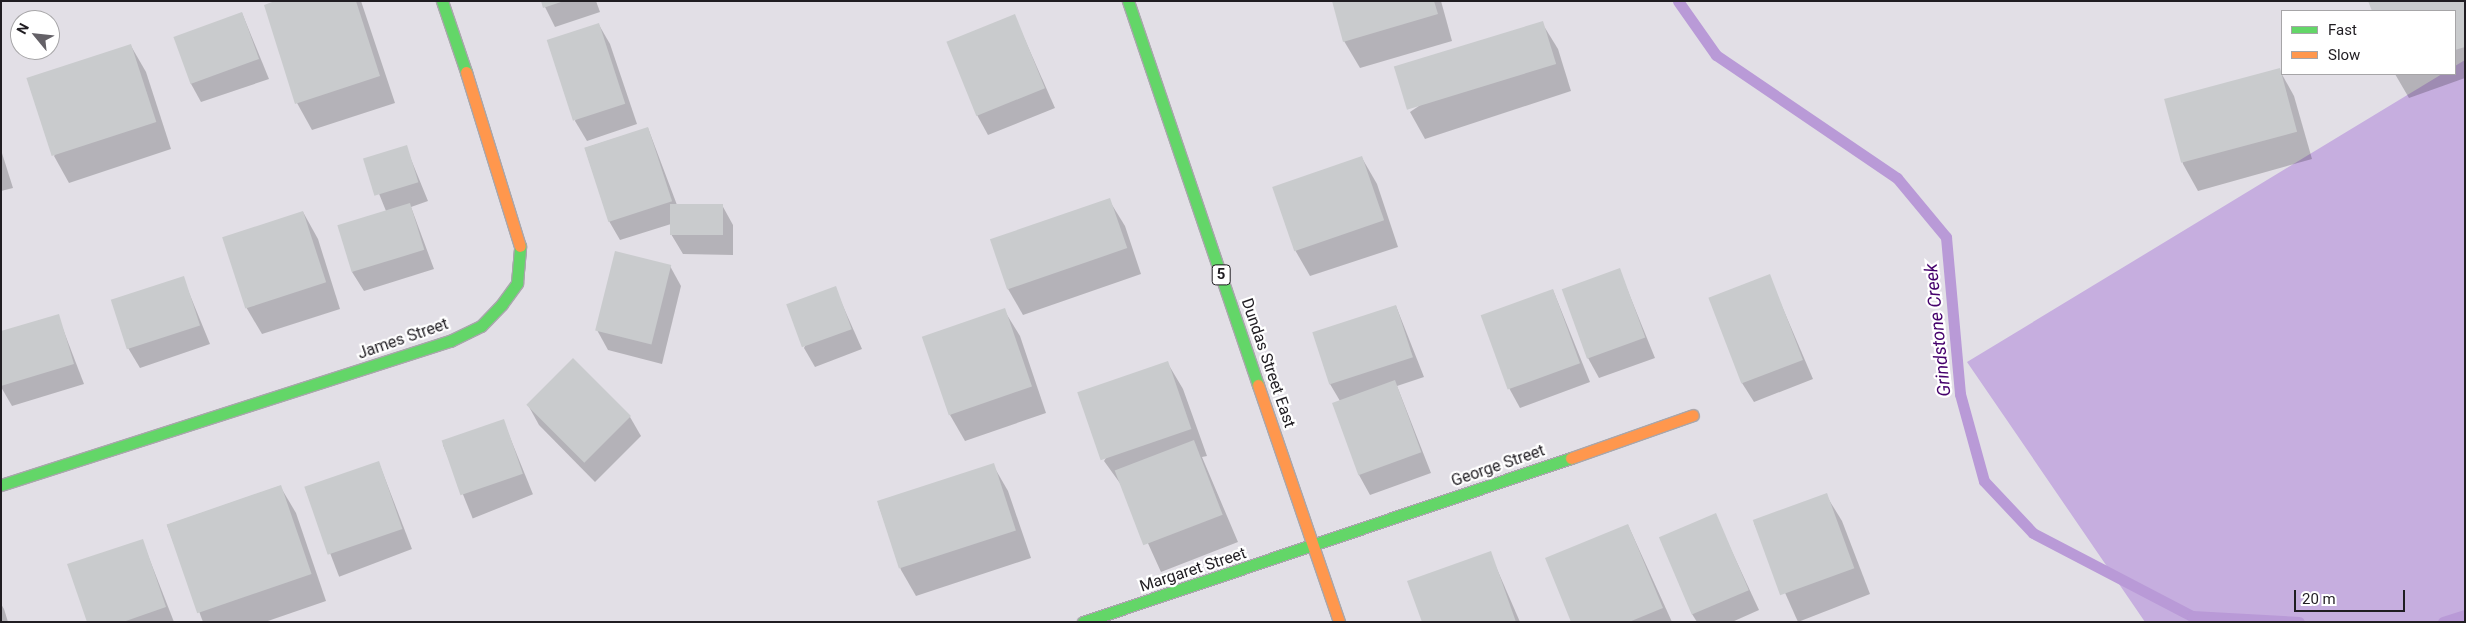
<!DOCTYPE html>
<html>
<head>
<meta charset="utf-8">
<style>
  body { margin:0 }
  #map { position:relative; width:2466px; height:623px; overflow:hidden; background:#e2dfe6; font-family:Roboto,sans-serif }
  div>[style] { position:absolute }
  .forest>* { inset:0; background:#c6aedf }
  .shadow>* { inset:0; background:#0003; transform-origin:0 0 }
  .stream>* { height:11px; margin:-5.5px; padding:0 5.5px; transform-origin:5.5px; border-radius:5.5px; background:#b99ad7 }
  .building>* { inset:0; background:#c9cbcd; transform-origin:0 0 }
  .roads { filter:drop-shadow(1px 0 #a8a6ab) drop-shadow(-1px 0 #a8a6ab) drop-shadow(0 1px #a8a6ab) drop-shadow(0 -1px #a8a6ab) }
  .fast>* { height:11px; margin:-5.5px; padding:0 5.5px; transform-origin:5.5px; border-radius:5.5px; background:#63d668 }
  .slow>* { height:11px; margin:-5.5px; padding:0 5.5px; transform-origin:5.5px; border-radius:5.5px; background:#ff974d }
  span { translate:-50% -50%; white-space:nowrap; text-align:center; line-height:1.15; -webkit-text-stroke:4.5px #fff; paint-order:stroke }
  .shield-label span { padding:1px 4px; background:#fff; border:1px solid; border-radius:4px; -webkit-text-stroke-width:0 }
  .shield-label { font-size:15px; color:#201d22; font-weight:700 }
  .street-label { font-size:16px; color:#201d22 }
  .water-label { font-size:18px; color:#45016c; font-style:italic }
  .frame { position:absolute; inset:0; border:2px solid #201d22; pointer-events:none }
  .legend { position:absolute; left:2281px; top:10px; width:175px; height:65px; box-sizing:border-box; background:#fff; border:1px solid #a6a5a7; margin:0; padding:6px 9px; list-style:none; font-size:15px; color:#201d22 }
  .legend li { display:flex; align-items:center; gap:10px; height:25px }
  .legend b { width:25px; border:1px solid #a6a5a7 }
  .north { position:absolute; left:10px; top:10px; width:50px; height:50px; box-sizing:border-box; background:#fff; border:1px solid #a6a5a7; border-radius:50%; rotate:298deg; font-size:14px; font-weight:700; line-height:20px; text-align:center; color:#201d22 }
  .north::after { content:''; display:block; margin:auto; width:18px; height:22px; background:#646167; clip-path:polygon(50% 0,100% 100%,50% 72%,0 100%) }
  .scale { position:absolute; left:2294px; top:590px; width:111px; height:22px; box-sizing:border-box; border:2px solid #201d22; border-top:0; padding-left:6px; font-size:15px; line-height:18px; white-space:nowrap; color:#201d22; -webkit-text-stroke:4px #fff; paint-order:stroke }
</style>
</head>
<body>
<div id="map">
  <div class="forest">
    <i style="clip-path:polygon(2465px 60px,2465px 622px,2145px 622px,1967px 362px,2442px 74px,2455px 74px,2455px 66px)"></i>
  </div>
  <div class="shadow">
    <i style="clip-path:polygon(279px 1px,361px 1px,395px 103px,312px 130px,297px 103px)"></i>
    <i style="clip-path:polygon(542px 1px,596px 1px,600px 12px,555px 27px)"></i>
    <i style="clip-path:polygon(1333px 1px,1441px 1px,1452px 41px,1360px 68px,1344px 41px)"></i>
    <i style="clip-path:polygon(2370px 1px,2465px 1px,2465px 78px,2409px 98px,2395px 74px,2455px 74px,2455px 11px,2373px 11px)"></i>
    <i style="clip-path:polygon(242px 13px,269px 79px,201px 102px,190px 82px)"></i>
    <i style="clip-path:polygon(1014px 15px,1055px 108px,988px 135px,977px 115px)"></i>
    <i style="clip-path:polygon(1542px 23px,1558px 49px,1571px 91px,1425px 139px,1410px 112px)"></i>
    <i style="clip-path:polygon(599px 25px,610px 44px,637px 124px,587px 141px,575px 121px)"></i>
    <i style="clip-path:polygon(131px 46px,146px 72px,171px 149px,69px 183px,54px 156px)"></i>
    <i style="clip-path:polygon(2279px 69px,2294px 96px,2312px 159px,2198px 191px,2183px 164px,2166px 101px)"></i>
    <i style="clip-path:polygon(648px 128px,677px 205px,722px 205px,733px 225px,733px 255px,683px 254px,671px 234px,671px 224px,620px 240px,609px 221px,585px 148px)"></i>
    <i style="clip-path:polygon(406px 147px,428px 201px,411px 207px,434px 269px,364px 291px,352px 272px,386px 211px,365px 159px)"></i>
    <i style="clip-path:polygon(1px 150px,13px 188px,1px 191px)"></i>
    <i style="clip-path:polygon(1362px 158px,1377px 184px,1398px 247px,1310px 276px,1295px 250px)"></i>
    <i style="clip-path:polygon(1109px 200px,1125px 226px,1141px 274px,1023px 315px,1008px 289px)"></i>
    <i style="clip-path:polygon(303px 212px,318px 239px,340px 309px,262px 334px,246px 307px)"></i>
    <i style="clip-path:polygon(670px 266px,681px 286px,662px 364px,608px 350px,597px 330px)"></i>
    <i style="clip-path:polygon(1619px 269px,1655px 358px,1599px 378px,1588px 358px)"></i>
    <i style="clip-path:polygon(1769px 276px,1813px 379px,1754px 402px,1742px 383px)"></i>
    <i style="clip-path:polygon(183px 278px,210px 344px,140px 368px,128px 348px)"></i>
    <i style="clip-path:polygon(835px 288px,862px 349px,815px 367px,804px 348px)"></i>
    <i style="clip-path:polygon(1553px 290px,1590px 382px,1520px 408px,1509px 388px)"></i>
    <i style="clip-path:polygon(1396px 306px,1424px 377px,1397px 386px,1431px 473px,1370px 495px,1359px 475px,1340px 401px,1330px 384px)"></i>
    <i style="clip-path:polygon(1004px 310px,1020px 336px,1046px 413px,965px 441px,950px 415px)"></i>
    <i style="clip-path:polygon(58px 316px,84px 384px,12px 406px,1px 387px,1px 333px)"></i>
    <i style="clip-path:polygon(1167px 362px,1183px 389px,1207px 456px,1202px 457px,1238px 542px,1161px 572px,1122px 486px,1104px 461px)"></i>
    <i style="clip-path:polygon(528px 405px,630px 417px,641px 436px,595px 482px,539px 425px)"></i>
    <i style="left:503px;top:420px;width:80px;height:65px;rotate:68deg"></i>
    <i style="left:379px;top:463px;width:92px;height:78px;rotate:69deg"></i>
    <i style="clip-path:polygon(993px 465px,1008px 491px,1031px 558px,916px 596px,901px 570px,878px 503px)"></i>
    <i style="clip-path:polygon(280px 486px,296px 513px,326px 601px,265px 622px,203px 622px,167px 525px)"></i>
    <i style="clip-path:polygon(1826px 495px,1842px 521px,1870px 594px,1798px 622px,1754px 523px)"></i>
    <i style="clip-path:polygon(1715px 515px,1759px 610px,1732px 622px,1697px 622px,1692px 614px)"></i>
    <i style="clip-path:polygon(1628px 525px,1672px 622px,1573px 622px)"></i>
    <i style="clip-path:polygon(142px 540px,174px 622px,88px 622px)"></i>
    <i style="clip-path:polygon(1490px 553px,1520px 622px,1423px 622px)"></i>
    <i style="clip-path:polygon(1px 604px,4px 609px,8px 622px,1px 622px)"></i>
  </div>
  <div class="stream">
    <i style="left:1678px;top:1px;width:66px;rotate:54.9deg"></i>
    <i style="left:1716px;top:55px;width:219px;rotate:34.2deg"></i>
    <i style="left:1897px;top:178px;width:77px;rotate:50.3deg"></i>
    <i style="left:1946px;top:237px;width:158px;rotate:84.9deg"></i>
    <i style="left:1960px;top:394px;width:90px;rotate:74.6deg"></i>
    <i style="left:1984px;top:481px;width:71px;rotate:46.7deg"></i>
    <i style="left:2033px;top:533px;width:179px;rotate:27.6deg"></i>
    <i style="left:2192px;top:616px;width:107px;rotate:3.2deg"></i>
    <i style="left:2443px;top:622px;width:23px;rotate:-18deg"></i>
  </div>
  <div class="building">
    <i style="clip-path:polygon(275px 1px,356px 1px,380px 76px,295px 104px,264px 5px)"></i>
    <i style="clip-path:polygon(541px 1px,561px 1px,561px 2px,543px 8px)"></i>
    <i style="clip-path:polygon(1332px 1px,1434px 1px,1438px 14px,1343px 42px)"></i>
    <i style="clip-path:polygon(2368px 1px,2465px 1px,2465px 47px,2455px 50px,2455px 11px,2372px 11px)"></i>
    <i style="left:242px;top:12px;width:50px;height:73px;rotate:70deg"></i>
    <i style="left:1015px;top:14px;width:80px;height:74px;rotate:68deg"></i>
    <i style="left:1543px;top:21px;width:45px;height:156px;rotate:73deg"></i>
    <i style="left:599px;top:23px;width:85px;height:55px;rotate:72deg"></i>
    <i style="left:131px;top:44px;width:82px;height:110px;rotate:72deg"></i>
    <i style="left:2280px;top:68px;width:66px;height:120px;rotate:75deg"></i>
    <i style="left:648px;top:127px;width:78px;height:67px;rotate:72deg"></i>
    <i style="left:407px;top:145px;width:39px;height:46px;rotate:73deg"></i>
    <i style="left:1362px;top:156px;width:68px;height:95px;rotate:71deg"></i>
    <i style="left:1110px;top:198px;width:53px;height:127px;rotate:71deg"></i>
    <i style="left:410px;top:203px;width:49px;height:76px;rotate:73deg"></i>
    <i style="left:670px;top:204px;width:53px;height:31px"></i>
    <i style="left:303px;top:211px;width:75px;height:85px;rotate:72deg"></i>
    <i style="left:615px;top:251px;width:58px;height:82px;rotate:14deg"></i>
    <i style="left:1620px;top:268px;width:74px;height:62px;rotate:70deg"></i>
    <i style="left:1770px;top:274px;width:92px;height:66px;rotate:69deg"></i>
    <i style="left:184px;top:276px;width:52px;height:77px;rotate:72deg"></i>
    <i style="left:836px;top:286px;width:46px;height:53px;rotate:70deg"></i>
    <i style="left:1553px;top:289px;width:79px;height:77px;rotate:70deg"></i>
    <i style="left:1396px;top:305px;width:55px;height:88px;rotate:72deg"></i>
    <i style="left:1005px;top:308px;width:83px;height:88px;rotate:71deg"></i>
    <i style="clip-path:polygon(59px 314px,74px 364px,1px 386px,1px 331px)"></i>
    <i style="left:573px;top:358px;width:82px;height:66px;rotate:45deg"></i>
    <i style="left:1168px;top:361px;width:72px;height:96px;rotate:71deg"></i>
    <i style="left:1395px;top:380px;width:77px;height:67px;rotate:70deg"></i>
    <i style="left:504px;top:419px;width:58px;height:66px;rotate:71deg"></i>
    <i style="left:1194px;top:440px;width:80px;height:85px;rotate:69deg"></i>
    <i style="left:379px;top:461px;width:72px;height:79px;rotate:71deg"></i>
    <i style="left:994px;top:463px;width:71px;height:123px;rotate:72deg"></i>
    <i style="left:281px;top:485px;width:94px;height:121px;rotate:71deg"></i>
    <i style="left:1827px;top:493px;width:80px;height:79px;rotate:70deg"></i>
    <i style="left:1716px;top:513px;width:84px;height:62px;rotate:67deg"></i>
    <i style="clip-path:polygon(1628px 524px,1663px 608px,1629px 622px,1571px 622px,1545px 558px)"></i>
    <i style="clip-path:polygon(143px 539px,166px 607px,123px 622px,87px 622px,67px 564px)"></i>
    <i style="clip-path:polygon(1491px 551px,1516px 622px,1422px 622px,1407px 581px)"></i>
  </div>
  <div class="roads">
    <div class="fast">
      <i style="left:442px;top:1px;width:75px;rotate:71.3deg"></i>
      <i style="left:1128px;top:1px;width:405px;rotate:71.3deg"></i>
      <i style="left:1px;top:485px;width:472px;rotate:-17.8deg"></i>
      <i style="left:450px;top:341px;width:34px;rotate:-26deg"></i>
      <i style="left:481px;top:326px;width:30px;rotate:-46deg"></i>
      <i style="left:502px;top:304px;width:26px;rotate:-54deg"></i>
      <i style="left:517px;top:283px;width:37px;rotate:-85deg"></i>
      <i style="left:1083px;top:622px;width:515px;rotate:-18.58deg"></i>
    </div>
    <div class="slow">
      <i style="left:466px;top:72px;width:182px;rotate:72.8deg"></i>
      <i style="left:1258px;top:385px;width:250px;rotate:71.1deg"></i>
      <i style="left:1571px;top:458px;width:129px;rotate:-19.4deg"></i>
    </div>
  </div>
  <div class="shield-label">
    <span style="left:1221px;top:275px">5</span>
  </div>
  <div class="street-label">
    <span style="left:403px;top:339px;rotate:-19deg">James Street</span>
    <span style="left:1268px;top:363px;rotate:71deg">Dundas Street East</span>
    <span style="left:1498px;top:466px;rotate:-19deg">George Street</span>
    <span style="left:1193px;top:570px;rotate:-18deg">Margaret Street</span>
  </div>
  <div class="water-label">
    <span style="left:1938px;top:330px;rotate:-96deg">Grindstone Creek</span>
  </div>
  <div class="frame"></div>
  <ul class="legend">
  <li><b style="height:6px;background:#63d668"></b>Fast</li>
  <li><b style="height:6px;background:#ff974d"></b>Slow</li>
  </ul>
  <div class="north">N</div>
  <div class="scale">20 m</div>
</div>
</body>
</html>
